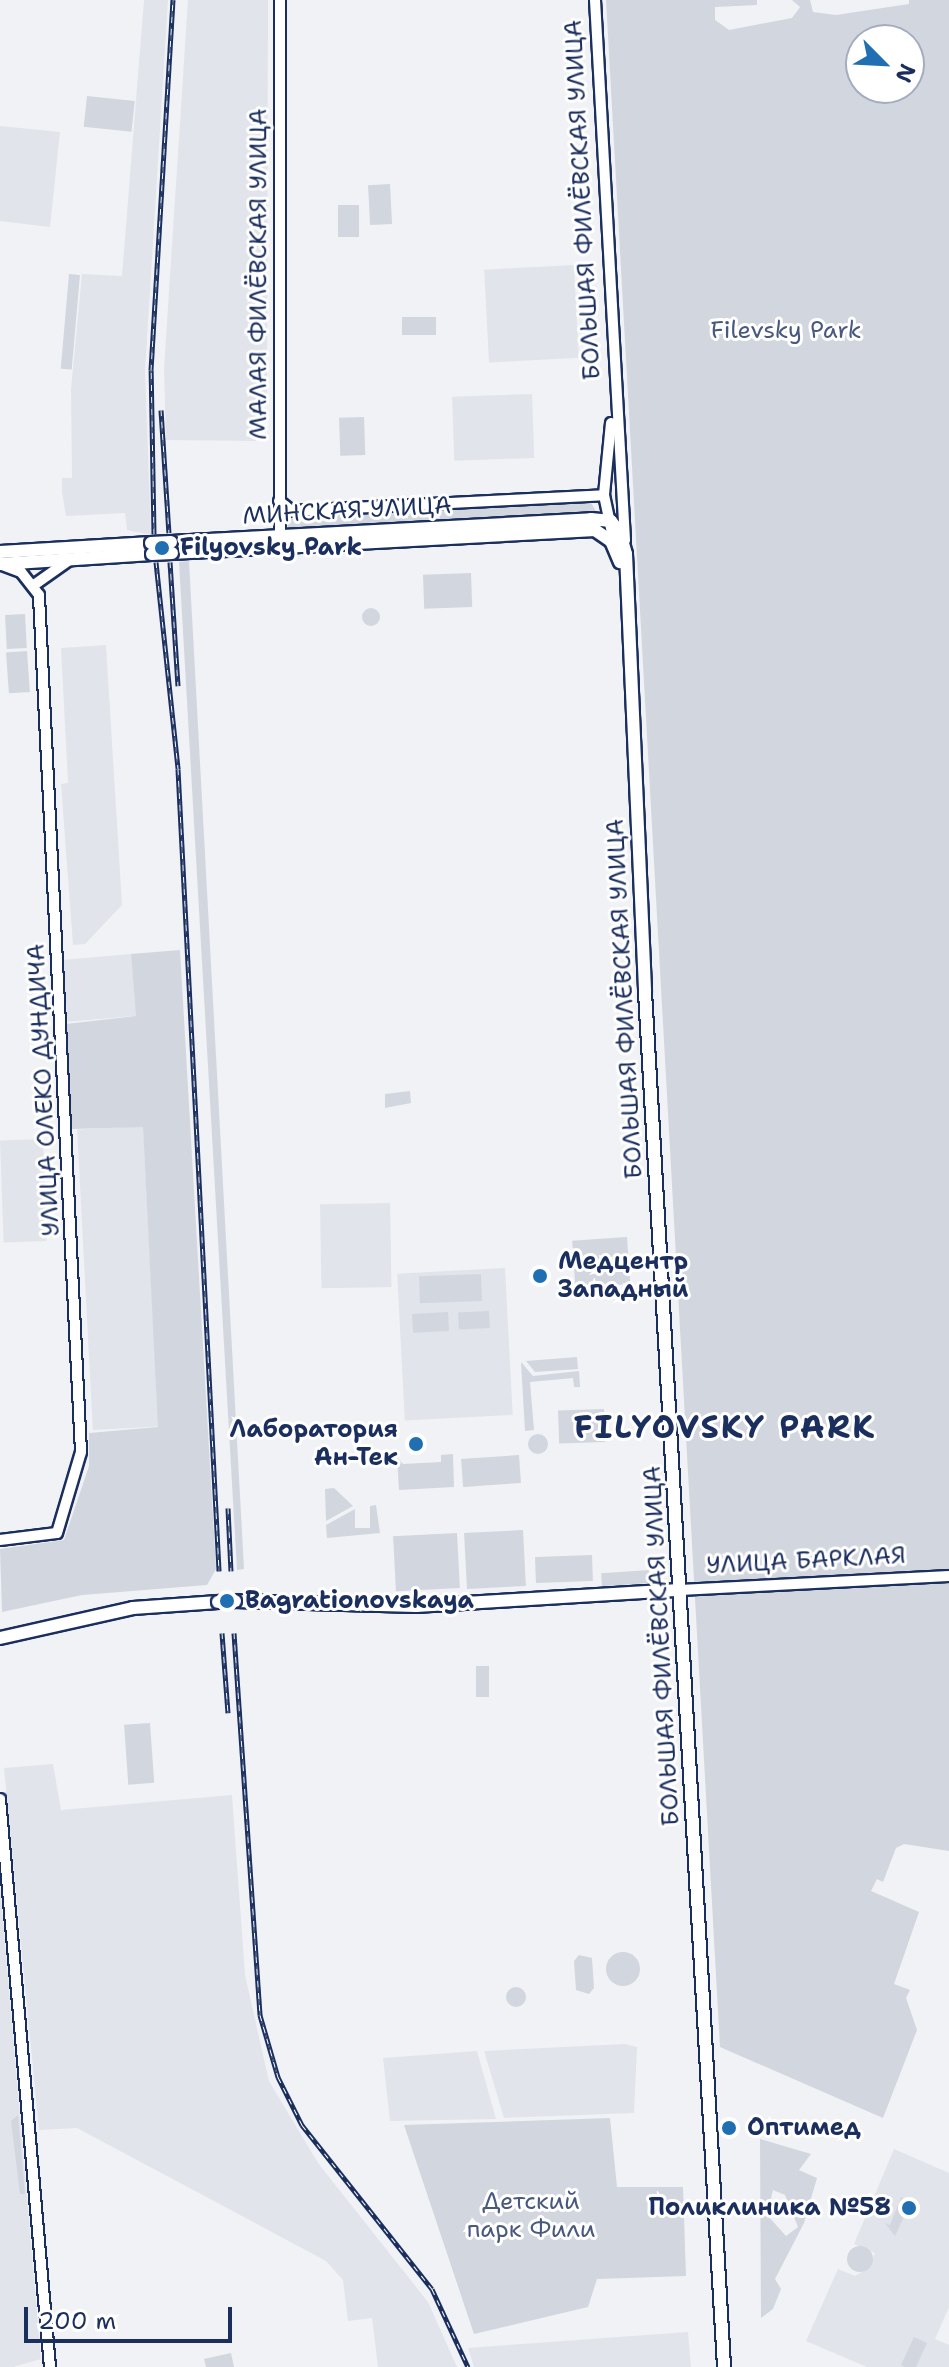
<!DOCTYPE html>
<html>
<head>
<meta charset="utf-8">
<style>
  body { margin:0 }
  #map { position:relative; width:949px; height:2367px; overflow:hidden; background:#f1f2f5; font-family:"Shantell Sans",sans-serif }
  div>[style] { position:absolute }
  .built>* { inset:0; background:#e1e4ea; transform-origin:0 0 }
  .green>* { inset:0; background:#d2d6df; transform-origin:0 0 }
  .round { border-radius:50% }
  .roads { filter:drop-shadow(2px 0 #1b2f5e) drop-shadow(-2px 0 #1b2f5e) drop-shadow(0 2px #1b2f5e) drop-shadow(0 -2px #1b2f5e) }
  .tertiary>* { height:10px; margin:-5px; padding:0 5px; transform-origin:5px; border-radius:5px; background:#fff }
  .secondary>* { height:12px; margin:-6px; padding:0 6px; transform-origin:6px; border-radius:6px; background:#fff }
  .rail>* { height:5px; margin-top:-2.5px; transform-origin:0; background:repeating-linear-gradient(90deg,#fff 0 6px,#1b2f5e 0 12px); box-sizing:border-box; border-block:2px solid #1b2f5e }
  .bridges { filter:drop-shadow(2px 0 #1b2f5e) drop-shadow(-2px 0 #1b2f5e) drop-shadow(0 2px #1b2f5e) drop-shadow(0 -2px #1b2f5e) }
  .secondary-bridge>* { height:12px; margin:-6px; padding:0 6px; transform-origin:6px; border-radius:6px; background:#fff }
  .dots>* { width:22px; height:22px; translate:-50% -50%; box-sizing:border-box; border:4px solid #fff; border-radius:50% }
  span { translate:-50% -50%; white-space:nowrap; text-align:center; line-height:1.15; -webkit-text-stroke:6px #fff; paint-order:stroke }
  .street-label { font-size:24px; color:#1b2f5e }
  .park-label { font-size:24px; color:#49597e }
  .poi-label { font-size:24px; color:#1b2f5e; font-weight:700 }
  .left { translate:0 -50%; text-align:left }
  .right { translate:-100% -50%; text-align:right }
  .district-label { font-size:32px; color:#1b2f5e; font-weight:700; letter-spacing:2px }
  .north { position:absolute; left:845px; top:24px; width:80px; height:80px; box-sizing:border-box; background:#fff; border:2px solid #a4acbf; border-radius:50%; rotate:114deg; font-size:22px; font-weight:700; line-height:32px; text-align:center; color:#1b2f5e }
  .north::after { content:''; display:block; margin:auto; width:28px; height:36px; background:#1f6fb2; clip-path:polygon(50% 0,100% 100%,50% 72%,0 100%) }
  .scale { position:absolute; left:24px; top:2307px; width:208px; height:36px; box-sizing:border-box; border:4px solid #1b2f5e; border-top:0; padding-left:10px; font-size:24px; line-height:28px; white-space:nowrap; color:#1b2f5e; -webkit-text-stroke:6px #fff; paint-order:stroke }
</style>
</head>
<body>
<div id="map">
  <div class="built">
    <i style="clip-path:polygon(144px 0,168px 0,145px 371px,151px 535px,127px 530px,125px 513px,66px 516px,62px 492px,62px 478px,72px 478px,71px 389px,82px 274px,122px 276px)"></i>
    <i style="clip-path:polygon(188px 0,268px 0,267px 404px,256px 405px,256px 441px,166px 440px,164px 368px)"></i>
    <i style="clip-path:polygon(0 126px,60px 132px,50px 227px,0 221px)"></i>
    <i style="left:574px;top:265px;width:93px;height:90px;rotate:87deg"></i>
    <i style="left:532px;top:394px;width:64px;height:80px;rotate:88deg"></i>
    <i style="clip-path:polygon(106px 645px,122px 905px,85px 944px,73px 945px,61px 784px,68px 783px,61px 648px)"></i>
    <i style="left:131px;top:954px;width:62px;height:69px;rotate:85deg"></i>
    <i style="left:143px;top:1126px;width:301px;height:66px;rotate:87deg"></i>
    <i style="left:43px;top:1139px;width:102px;height:43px;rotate:88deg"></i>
    <i style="left:390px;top:1203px;width:84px;height:70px;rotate:89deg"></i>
    <i style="left:505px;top:1268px;width:147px;height:108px;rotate:87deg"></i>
    <i style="clip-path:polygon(53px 1764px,61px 1810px,232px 1795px,245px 1975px,269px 2081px,318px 2163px,428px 2302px,457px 2367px,378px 2367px,372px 2318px,348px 2321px,343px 2280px,326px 2261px,77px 2128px,39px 2130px,4px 1768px)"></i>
    <i style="clip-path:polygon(0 1886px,41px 2359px,13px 2367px,0 2367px)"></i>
    <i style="clip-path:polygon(625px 2044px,637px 2047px,634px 2113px,504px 2118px,484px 2051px)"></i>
    <i style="clip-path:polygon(477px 2051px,496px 2119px,390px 2121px,383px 2058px)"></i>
    <i style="clip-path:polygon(894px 2149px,949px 2173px,949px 2307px,935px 2339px,949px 2345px,949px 2367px,867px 2367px,806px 2341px,838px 2269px,855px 2276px,869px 2268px,875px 2253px,854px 2244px)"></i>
    <i style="clip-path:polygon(688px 2332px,691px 2367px,474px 2367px,468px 2348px)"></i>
  </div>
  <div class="green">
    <i style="clip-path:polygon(evenodd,606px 0,757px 0,757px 5px,715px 7px,715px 20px,729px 30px,792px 18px,800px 7px,792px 0,810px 0,813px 12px,836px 15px,909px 4px,909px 0,949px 0,949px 1851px,904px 1844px,896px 1848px,883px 1882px,877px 1879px,871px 1891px,919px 1912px,894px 1984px,910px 1990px,906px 1998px,917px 2030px,883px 2118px,720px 2047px,606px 0,861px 40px,909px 40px,909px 88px,861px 88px,861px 40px)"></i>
    <i style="left:87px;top:96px;width:48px;height:31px;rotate:6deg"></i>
    <i style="left:390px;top:184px;width:40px;height:22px;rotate:87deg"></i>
    <i style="left:338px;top:205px;width:21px;height:32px"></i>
    <i style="left:69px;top:274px;width:11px;height:95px;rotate:5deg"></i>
    <i style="left:436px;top:317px;width:18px;height:34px;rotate:90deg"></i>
    <i style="left:364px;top:417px;width:38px;height:25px;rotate:88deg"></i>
    <i style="clip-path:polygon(590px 501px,597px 513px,291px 532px,287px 525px,294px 514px)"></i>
    <i style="clip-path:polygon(189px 561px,244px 1569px,237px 1570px,179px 562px)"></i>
    <i style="left:471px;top:573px;width:34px;height:48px;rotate:88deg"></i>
    <i class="round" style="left:362px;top:608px;width:18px;height:18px"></i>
    <i style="left:25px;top:614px;width:34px;height:20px;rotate:87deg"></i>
    <i style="left:27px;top:651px;width:41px;height:21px;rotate:86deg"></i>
    <i style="clip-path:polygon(180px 950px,216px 1569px,207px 1585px,82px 1595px,2px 1612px,0 1549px,64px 1540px,89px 1466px,89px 1433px,158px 1427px,143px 1127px,72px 1129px,66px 1024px,136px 1016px,131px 954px)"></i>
    <i style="clip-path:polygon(410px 1091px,411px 1103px,385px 1108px,385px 1094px)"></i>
    <i style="left:627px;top:1237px;width:47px;height:55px;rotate:86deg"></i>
    <i style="left:481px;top:1274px;width:27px;height:62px;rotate:88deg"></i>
    <i style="left:489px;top:1311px;width:17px;height:31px;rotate:87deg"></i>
    <i style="left:448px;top:1312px;width:19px;height:36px;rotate:87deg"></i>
    <i style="clip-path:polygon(577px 1357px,578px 1369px,535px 1372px,526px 1361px)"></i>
    <i style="clip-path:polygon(521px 1362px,533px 1376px,579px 1371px,580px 1387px,574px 1387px,573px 1378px,530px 1382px,534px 1430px,525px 1431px)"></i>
    <i style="left:604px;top:1409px;width:33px;height:46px;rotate:88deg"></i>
    <i class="round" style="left:528px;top:1434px;width:20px;height:20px"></i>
    <i style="clip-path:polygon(453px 1454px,454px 1487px,399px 1490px,397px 1457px,403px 1464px,441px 1462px,441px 1455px)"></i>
    <i style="left:519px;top:1455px;width:28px;height:58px;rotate:86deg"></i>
    <i style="clip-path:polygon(334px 1488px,353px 1506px,326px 1521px,325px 1489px)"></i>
    <i style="clip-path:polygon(376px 1505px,380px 1533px,327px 1538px,326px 1525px,355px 1509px,355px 1528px,370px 1528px,370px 1506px)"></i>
    <i style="left:523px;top:1530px;width:56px;height:59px;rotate:87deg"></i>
    <i style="left:457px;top:1533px;width:55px;height:64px;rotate:87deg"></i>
    <i style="left:592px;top:1555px;width:26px;height:57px;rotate:88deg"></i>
    <i style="left:649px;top:1570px;width:13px;height:48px;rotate:86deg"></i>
    <i style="left:476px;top:1666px;width:13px;height:31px"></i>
    <i style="left:150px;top:1723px;width:60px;height:26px;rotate:86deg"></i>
    <i class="round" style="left:606px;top:1952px;width:34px;height:34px"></i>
    <i style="clip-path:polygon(579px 1955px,592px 1958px,594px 1988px,589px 1994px,576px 1990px,574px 1961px)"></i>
    <i class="round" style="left:506px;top:1987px;width:20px;height:20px"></i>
    <i style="clip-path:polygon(18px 2115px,25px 2194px,20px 2194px,11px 2121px)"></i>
    <i style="clip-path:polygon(610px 2118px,617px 2187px,683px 2187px,686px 2276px,597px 2279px,588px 2307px,474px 2334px,404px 2125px)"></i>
    <i style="clip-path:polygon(evenodd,760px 2139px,811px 2154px,799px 2170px,817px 2178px,804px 2223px,775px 2279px,781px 2289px,773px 2309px,761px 2318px,760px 2139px,773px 2190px,785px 2195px,798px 2227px,786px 2236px,767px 2215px,773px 2190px)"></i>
    <i style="clip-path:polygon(901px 2197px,911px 2202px,895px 2236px,885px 2223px,890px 2225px)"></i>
    <i class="round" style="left:847px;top:2246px;width:26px;height:26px"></i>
    <i style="clip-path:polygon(914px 2337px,927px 2343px,916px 2367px,905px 2367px,901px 2365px)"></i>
    <i style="clip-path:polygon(231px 2353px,234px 2367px,206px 2367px,204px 2359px)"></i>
  </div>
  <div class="roads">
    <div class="tertiary">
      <i style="left:595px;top:0;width:541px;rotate:86.82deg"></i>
      <i style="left:611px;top:423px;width:72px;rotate:95.6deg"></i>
      <i style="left:604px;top:495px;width:53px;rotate:78.1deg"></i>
      <i style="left:279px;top:501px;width:16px;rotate:38deg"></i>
      <i style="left:292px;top:511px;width:312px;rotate:-2.9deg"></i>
      <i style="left:280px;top:542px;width:542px;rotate:-90deg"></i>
      <i style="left:34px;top:585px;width:42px;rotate:-35.2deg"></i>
      <i style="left:0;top:1540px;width:57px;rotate:-7deg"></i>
      <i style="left:57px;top:1533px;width:84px;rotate:-73.5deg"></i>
      <i style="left:81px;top:1452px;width:858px;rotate:-92.81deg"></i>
      <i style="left:39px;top:595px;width:29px;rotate:-128deg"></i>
      <i style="left:21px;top:572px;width:20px;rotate:-160deg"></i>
      <i style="left:680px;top:1590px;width:269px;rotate:-3deg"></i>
      <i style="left:0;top:1799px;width:570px;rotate:84.97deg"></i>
    </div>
    <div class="secondary">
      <i style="left:171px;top:542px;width:421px;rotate:-3.1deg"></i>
      <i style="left:591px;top:519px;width:20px;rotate:6deg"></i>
      <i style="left:611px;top:521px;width:15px;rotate:53deg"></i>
      <i style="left:620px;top:533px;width:22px;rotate:74deg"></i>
      <i style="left:626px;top:554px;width:438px;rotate:87.5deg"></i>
      <i style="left:645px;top:992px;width:1377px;rotate:86.71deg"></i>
      <i style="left:0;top:552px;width:151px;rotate:-3.4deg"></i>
      <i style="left:172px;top:553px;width:424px;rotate:-3.1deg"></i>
      <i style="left:595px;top:530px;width:19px;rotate:35deg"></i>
      <i style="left:611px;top:541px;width:23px;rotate:67deg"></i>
      <i style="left:0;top:564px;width:152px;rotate:-3.8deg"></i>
      <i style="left:235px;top:1601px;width:181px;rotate:1.6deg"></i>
      <i style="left:416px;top:1606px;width:264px;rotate:-3.5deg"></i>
      <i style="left:0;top:1638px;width:136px;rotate:-12.7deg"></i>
      <i style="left:133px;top:1608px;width:85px;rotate:-4deg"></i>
    </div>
  </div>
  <div class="rail">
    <i style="left:161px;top:410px;width:123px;rotate:86.3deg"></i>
    <i style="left:154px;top:534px;width:164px;rotate:-91deg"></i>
    <i style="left:151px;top:370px;width:371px;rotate:-86.6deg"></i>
    <i style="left:156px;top:562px;width:208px;rotate:83.9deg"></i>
    <i style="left:178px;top:769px;width:803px;rotate:87.07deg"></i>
    <i style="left:170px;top:562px;width:124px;rotate:86.3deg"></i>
    <i style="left:228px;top:1508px;width:63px;rotate:87.3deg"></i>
    <i style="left:222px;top:1633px;width:80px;rotate:85.7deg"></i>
    <i style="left:234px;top:1633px;width:383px;rotate:86.1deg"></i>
    <i style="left:260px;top:2015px;width:65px;rotate:73.8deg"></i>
    <i style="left:278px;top:2077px;width:54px;rotate:63.4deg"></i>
    <i style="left:302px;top:2125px;width:209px;rotate:51.6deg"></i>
    <i style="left:432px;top:2289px;width:86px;rotate:65.2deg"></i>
  </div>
  <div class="bridges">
    <div class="secondary-bridge">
      <i style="left:151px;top:543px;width:20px;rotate:-3deg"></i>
      <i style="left:152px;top:554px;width:20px;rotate:-3deg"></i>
      <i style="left:218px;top:1602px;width:17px;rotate:-3deg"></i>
    </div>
  </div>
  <div class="dots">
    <i style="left:162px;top:548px;background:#1f6fb2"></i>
    <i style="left:540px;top:1276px;background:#1f6fb2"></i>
    <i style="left:416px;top:1444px;background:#1f6fb2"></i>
    <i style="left:227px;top:1601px;background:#1f6fb2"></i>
    <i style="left:729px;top:2128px;background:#1f6fb2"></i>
    <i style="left:909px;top:2208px;background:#1f6fb2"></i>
  </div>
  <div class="street-label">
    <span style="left:583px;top:200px;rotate:-93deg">БОЛЬШАЯ ФИЛЁВСКАЯ УЛИЦА</span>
    <span style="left:259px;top:274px;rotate:-90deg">МАЛАЯ ФИЛЁВСКАЯ УЛИЦА</span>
    <span style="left:347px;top:511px;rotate:-3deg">МИНСКАЯ УЛИЦА</span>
    <span style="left:625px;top:999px;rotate:-93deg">БОЛЬШАЯ ФИЛЁВСКАЯ УЛИЦА</span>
    <span style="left:44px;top:1090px;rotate:-93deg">УЛИЦА ОЛЕКО ДУНДИЧА</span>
    <span style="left:806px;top:1561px;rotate:-3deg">УЛИЦА БАРКЛАЯ</span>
    <span style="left:662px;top:1646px;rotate:-93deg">БОЛЬШАЯ ФИЛЁВСКАЯ УЛИЦА</span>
  </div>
  <div class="park-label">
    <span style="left:786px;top:331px">Filevsky Park</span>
    <span style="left:531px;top:2216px">Детский<br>парк Фили</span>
  </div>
  <div class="poi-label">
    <span class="left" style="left:180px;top:548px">Filyovsky Park</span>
    <span class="left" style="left:558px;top:1276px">Медцентр<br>Западный</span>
    <span class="right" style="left:398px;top:1444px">Лаборатория<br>Ан-Тек</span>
    <span class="left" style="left:245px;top:1601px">Bagrationovskaya</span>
    <span class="left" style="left:747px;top:2128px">Оптимед</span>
    <span class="right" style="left:891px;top:2208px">Поликлиника №58</span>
  </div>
  <div class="district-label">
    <span style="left:725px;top:1427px">FILYOVSKY PARK</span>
  </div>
  <div class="north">N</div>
  <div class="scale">200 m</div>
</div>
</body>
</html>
